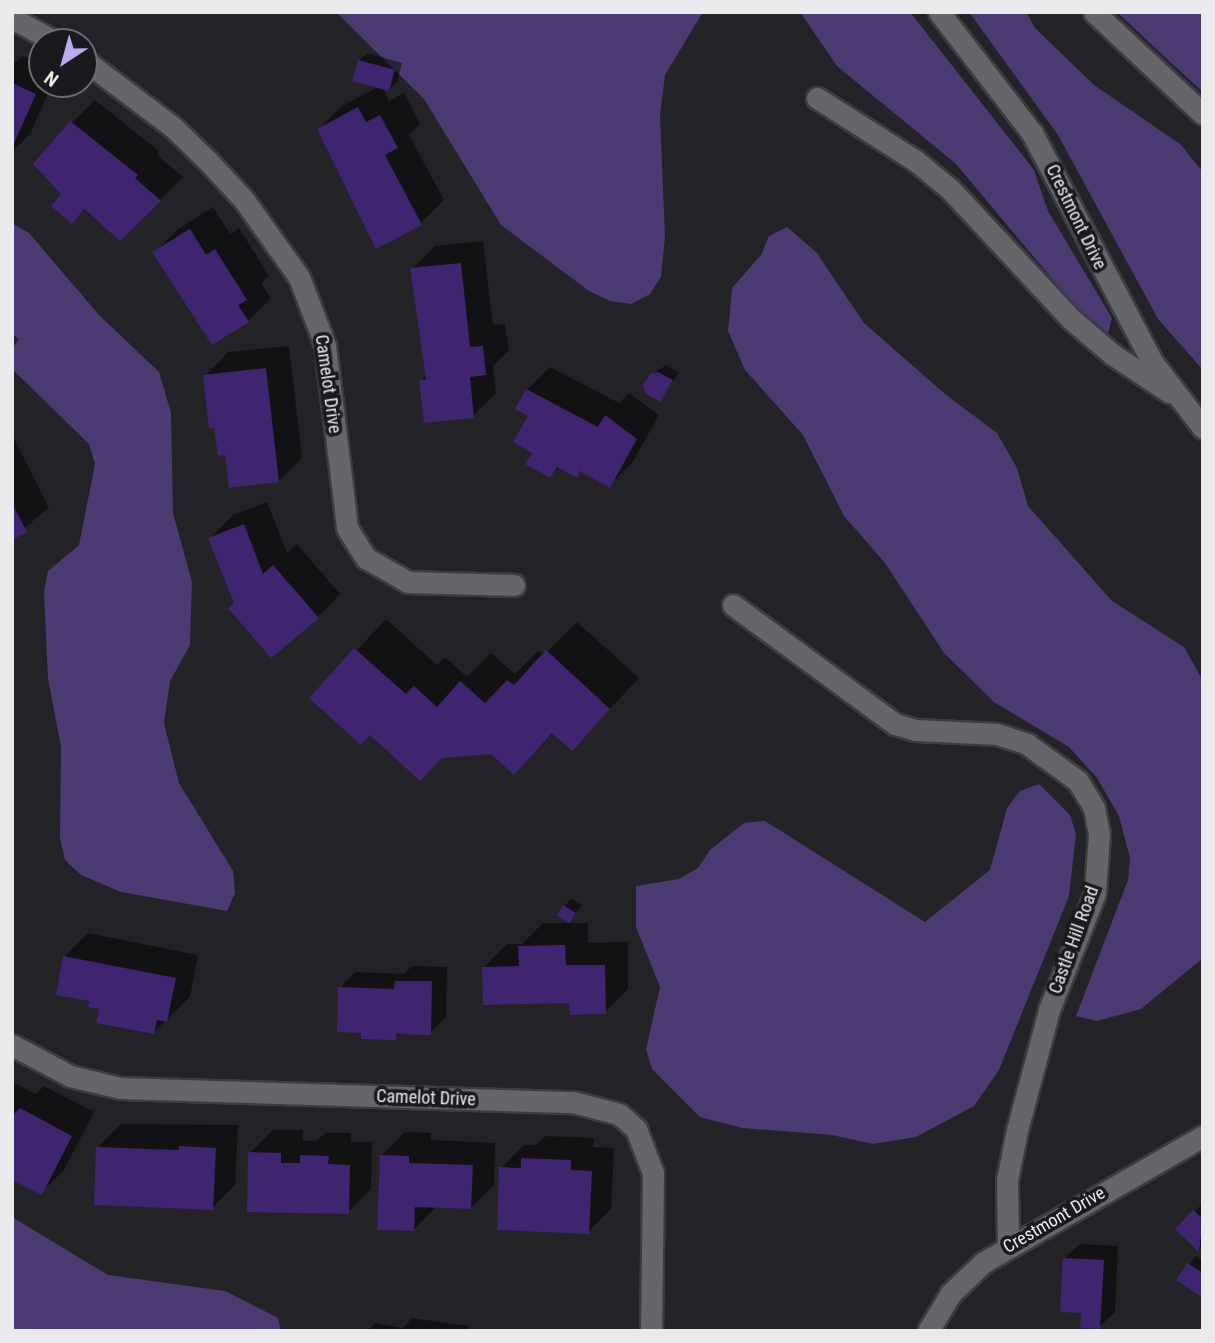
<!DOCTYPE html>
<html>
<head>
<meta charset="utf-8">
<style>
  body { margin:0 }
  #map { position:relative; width:1215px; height:1343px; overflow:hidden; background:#232226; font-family:"Roboto Condensed",sans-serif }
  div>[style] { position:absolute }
  .green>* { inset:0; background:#4c3a73 }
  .shadow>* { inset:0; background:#0007 }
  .building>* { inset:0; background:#3f246f; transform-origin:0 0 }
  .roads { filter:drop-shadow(2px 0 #3d3d40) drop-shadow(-2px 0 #3d3d40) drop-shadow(0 2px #3d3d40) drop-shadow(0 -2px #3d3d40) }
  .minor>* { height:21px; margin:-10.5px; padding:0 10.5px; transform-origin:10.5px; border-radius:10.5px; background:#66656a }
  span { translate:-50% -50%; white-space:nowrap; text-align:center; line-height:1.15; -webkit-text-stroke:7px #1a191d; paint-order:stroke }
  .street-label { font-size:18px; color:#eae9ec }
  .frame { position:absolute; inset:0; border:14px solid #eae9ec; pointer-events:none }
  .north { position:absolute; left:28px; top:28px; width:70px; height:70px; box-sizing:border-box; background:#1a191d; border:2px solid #6d6c70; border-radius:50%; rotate:216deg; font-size:19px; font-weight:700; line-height:28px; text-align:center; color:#eae9ec }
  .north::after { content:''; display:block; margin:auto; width:24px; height:32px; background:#bea9f5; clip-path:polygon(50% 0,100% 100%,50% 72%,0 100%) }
</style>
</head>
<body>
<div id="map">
  <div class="green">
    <i style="clip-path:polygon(336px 12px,703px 12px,665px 75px,660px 116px,665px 236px,661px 277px,650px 294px,631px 304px,610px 301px,589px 291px,501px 225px,424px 99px)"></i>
    <i style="clip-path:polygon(800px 12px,910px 12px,1034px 170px,1048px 211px,1112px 318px,1107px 337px,1090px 324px,956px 164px,837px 66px)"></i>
    <i style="clip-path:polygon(969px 12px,1026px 12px,1035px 28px,1094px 85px,1180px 144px,1203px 172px,1203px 370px,1158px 319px,1058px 135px)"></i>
    <i style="clip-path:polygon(1117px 12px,1203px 12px,1203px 92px,1169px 61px)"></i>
    <i style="clip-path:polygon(12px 223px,29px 233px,99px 315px,159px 372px,171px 413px,173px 513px,192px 582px,190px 645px,170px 681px,164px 723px,179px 783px,233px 871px,235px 893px,227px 911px,121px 892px,81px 875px,65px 860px,60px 838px,61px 747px,48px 679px,44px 592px,48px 571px,79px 545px,95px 464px,89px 444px,12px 369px)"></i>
    <i style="clip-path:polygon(787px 227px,817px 253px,864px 323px,945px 394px,997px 433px,1017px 468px,1028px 506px,1112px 601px,1184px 647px,1203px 681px,1203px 958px,1141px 1009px,1097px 1021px,1076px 1016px,1128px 880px,1130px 858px,1119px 816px,1097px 778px,1069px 747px,994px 702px,944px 653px,885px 563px,844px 516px,803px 435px,745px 370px,728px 331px,732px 288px,761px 255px,769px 236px)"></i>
    <i style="clip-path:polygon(1039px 784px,1070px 815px,1076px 834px,1069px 896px,999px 1070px,974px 1106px,916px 1137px,873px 1144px,832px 1135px,742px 1128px,700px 1117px,652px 1069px,646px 1049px,660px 987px,636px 927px,636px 886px,679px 879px,698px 868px,710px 850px,744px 823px,765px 821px,925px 922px,990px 870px,1007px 808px,1020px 791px)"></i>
    <i style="clip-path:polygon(12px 1217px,108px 1275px,225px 1291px,278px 1318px,281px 1331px,12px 1331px)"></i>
  </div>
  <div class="shadow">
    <i style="clip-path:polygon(367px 53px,402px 63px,397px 82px,389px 89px,383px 88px,389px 101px,404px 93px,420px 124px,409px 135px,444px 200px,421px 223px,377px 246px,319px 129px,342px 106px,378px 87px,359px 61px)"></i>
    <i style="clip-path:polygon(23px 56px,42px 64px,42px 84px,52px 84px,30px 134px,12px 152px,12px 65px)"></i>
    <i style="clip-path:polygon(95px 100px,159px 151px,157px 155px,183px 177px,120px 239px,63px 194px,72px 123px)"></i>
    <i style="clip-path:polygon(213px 207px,230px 234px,239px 228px,269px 276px,261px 283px,271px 298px,248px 321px,155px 252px,178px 229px)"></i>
    <i style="clip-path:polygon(483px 241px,493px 325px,505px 324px,509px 351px,493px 366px,496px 393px,473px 416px,421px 381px,427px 374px,412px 269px,435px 246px)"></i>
    <i style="clip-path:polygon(12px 334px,19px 339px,12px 349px)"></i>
    <i style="clip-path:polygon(289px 346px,302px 458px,279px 481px,227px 453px,205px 376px,228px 352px)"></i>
    <i style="clip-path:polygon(666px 365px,679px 373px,660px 399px,651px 375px)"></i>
    <i style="clip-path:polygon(550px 367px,619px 403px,629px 393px,659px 415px,632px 463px,609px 486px,582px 470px,577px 476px,560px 466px,550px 476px,534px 452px,527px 390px)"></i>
    <i style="clip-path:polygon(12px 435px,49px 508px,12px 538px)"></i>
    <i style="clip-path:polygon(267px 502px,287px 553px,297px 544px,340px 594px,318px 617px,236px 603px,210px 538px,233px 515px)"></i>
    <i style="clip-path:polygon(386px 619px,437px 665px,445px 657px,467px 677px,491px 653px,515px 674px,538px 651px,544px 655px,577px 622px,639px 678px,572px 749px,554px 732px,514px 772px,492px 752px,370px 733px,312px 698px)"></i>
    <i style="clip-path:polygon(572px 899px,582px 905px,569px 921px,564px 906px)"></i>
    <i style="clip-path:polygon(543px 923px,588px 923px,588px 943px,628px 942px,628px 989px,605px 1012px,484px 967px,507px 944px,522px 944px)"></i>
    <i style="clip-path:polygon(88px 933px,198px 955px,190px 997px,154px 1032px,101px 1007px,65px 956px)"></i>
    <i style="clip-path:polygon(412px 966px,447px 967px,446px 1017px,430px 1033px,363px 1037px,340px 988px,355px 972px,404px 974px)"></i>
    <i style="clip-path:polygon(12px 1082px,36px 1094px,44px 1086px,94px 1112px,64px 1170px,41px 1193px,12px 1178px)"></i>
    <i style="clip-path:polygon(121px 1124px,238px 1125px,235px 1185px,212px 1208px,98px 1147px)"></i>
    <i style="clip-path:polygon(273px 1130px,303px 1130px,303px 1141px,316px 1141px,325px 1133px,351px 1133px,351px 1142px,372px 1142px,371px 1189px,348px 1212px,250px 1153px)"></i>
    <i style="clip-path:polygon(405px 1132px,431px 1133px,431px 1140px,495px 1143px,494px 1185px,471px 1208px,437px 1206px,414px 1230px,382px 1155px)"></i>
    <i style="clip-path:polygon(546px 1136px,594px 1138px,593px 1147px,614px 1148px,611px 1209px,588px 1232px,501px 1168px,524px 1145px,536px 1145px)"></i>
    <i style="clip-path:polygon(1202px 1204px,1203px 1246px,1199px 1250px,1177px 1229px)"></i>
    <i style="clip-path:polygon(1080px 1244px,1118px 1246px,1115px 1312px,1099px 1327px,1083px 1311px,1064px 1259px)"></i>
    <i style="clip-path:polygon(1196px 1256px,1203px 1261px,1203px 1295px,1178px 1279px)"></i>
    <i style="clip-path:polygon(412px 1318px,468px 1326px,468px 1331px,367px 1331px,375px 1323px,403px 1328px)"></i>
  </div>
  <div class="building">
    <i style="left:358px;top:60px;width:38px;height:22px;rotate:15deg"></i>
    <i style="clip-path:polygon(12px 83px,36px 94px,12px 148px)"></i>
    <i style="clip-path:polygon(358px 107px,366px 122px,380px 115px,398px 148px,385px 155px,422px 225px,376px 249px,317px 129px)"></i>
    <i style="clip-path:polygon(70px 121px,138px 175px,135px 178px,161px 201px,120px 241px,84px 209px,72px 224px,51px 206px,61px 194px,33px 164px)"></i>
    <i style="clip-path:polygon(190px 229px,206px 255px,215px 249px,247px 300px,238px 305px,249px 322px,212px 345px,152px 252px)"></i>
    <i style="clip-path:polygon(461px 263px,470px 347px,483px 346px,486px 375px,470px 377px,474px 418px,424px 423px,419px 380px,426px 379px,410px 268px)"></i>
    <i style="clip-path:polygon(266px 368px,279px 482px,229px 488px,225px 455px,218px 456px,214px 428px,209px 428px,203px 375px)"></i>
    <i style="clip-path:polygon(658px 372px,673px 380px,660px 402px,645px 393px,643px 385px,650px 374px)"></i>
    <i style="clip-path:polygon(526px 389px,598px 427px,605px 415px,637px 439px,610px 488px,580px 471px,577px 478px,557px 467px,550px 478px,525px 464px,532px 453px,513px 442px,528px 416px,515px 409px)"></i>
    <i style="clip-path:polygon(12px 503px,27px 532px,12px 540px)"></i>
    <i style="clip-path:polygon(244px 524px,263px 574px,273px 565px,319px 618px,271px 658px,228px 608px,234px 603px,208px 538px)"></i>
    <i style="clip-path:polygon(354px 648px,406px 694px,414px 686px,437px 707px,460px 681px,485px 703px,507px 680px,514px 685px,546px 650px,610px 709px,572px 751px,552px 733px,514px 775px,491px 754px,442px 758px,420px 781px,370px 735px,361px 745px,309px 698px)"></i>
    <i style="left:563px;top:905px;width:15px;height:12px;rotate:32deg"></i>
    <i style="clip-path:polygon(565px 945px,566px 965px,605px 965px,606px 1014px,570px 1015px,569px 1003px,483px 1005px,482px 967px,519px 966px,518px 946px)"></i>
    <i style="clip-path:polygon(63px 956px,176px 978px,167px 1022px,157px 1020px,154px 1034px,96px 1023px,99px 1009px,88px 1007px,89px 1001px,56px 995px)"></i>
    <i style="clip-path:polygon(395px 981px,432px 981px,431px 1035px,396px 1034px,396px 1040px,361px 1039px,361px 1033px,337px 1032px,338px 987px,394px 989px)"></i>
    <i style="clip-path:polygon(20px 1108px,72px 1136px,42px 1195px,12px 1180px,12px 1116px)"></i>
    <i style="clip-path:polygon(179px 1146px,216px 1148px,213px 1210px,94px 1205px,96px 1147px,179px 1150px)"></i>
    <i style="clip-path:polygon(248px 1152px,281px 1153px,281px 1163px,300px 1163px,300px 1155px,329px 1156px,328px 1164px,350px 1165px,349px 1214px,247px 1212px)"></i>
    <i style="clip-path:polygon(380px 1155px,409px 1156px,409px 1163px,473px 1165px,471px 1209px,415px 1207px,414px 1231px,377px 1230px)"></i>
    <i style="clip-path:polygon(521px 1158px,571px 1160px,571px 1170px,592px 1171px,589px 1234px,497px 1230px,499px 1167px,521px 1168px)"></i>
    <i style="clip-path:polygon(1193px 1210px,1203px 1219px,1199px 1252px,1175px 1229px)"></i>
    <i style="clip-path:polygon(1063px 1258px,1104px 1260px,1100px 1329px,1080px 1328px,1081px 1313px,1060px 1312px)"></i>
    <i style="clip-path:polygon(1187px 1263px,1203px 1273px,1203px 1298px,1176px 1280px)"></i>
  </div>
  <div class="roads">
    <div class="minor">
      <i style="left:939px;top:12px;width:153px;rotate:52.5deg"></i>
      <i style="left:1032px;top:133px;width:260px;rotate:62.3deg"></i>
      <i style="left:1153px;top:363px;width:82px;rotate:52.4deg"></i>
      <i style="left:1094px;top:12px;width:149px;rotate:43.1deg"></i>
      <i style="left:12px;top:18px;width:50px;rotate:28.6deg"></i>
      <i style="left:84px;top:60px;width:111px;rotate:37deg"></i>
      <i style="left:173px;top:127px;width:49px;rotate:44.2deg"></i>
      <i style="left:208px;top:161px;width:53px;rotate:47.3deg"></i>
      <i style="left:244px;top:200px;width:95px;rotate:54.5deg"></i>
      <i style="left:299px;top:277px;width:73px;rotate:69.1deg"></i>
      <i style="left:325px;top:345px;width:184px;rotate:83.1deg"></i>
      <i style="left:347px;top:528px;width:36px;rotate:58deg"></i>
      <i style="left:366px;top:558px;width:48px;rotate:29.7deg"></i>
      <i style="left:408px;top:582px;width:106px;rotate:1.6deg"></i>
      <i style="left:817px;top:98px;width:117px;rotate:32.5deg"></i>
      <i style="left:916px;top:161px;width:45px;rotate:39.6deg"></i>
      <i style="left:951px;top:190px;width:176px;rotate:47.1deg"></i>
      <i style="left:1071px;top:319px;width:54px;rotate:40.5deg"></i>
      <i style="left:1112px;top:354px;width:69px;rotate:33.7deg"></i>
      <i style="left:733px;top:605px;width:201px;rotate:36.3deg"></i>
      <i style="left:895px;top:724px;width:22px;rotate:16deg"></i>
      <i style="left:916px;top:730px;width:81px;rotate:2.8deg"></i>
      <i style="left:997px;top:734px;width:32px;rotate:18deg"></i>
      <i style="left:1027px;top:744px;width:63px;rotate:36deg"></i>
      <i style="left:1078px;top:781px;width:31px;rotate:59deg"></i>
      <i style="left:1094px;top:808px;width:26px;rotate:79deg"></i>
      <i style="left:1099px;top:834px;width:59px;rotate:93.9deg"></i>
      <i style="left:1095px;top:893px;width:126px;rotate:111.5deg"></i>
      <i style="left:1049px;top:1010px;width:124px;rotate:104.9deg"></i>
      <i style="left:1017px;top:1130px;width:51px;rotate:101.3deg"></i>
      <i style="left:1007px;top:1180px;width:65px;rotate:89.1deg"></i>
      <i style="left:12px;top:1045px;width:66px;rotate:28.1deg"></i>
      <i style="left:70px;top:1076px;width:51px;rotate:13.5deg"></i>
      <i style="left:120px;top:1088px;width:453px;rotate:1.8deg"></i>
      <i style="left:573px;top:1102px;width:48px;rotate:14.6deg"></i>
      <i style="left:619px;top:1114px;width:23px;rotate:41deg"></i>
      <i style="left:636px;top:1129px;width:47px;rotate:68.9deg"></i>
      <i style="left:653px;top:1173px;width:158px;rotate:90.7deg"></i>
      <i style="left:928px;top:1331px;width:44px;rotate:-58.8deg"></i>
      <i style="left:951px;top:1293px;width:45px;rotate:-43.2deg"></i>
      <i style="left:984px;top:1262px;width:253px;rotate:-29.9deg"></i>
    </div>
  </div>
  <div class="street-label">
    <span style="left:1076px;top:217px;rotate:64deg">Crestmont Drive</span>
    <span style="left:328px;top:384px;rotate:82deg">Camelot Drive</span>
    <span style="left:1074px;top:940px;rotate:-70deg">Castle Hill Road</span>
    <span style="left:426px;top:1098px;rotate:2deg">Camelot Drive</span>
    <span style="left:1054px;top:1220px;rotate:-30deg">Crestmont Drive</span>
  </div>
  <div class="frame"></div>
  <div class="north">N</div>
</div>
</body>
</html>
